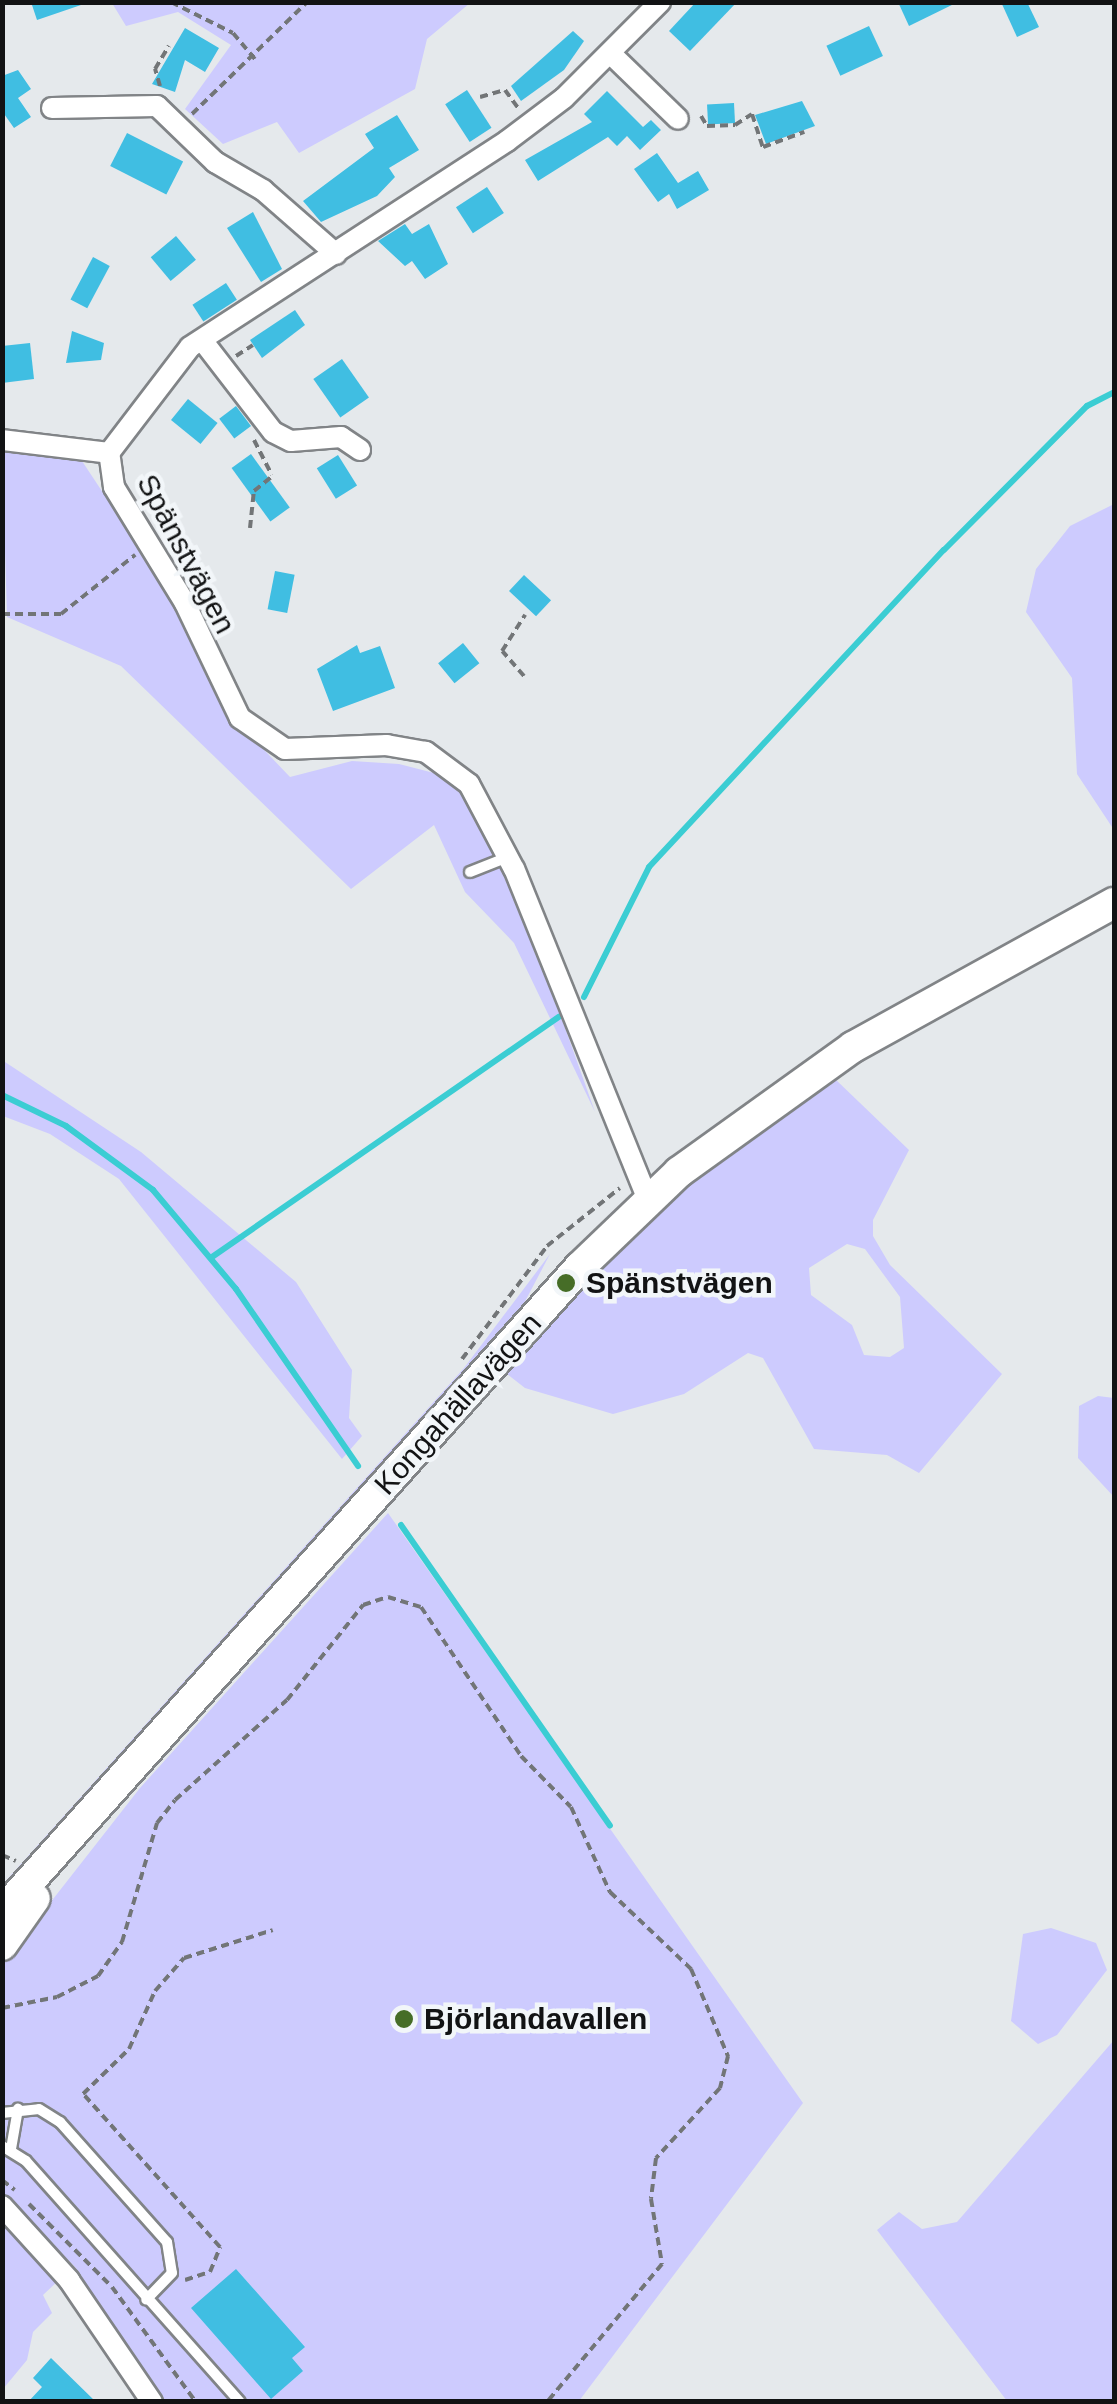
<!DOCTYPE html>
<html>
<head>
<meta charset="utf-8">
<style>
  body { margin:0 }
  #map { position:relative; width:1117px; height:2404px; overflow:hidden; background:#e5e9ec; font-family:Arial,sans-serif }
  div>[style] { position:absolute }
  .green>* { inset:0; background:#cdcbfe }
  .stream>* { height:6px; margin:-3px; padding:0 3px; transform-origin:3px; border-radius:3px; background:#3bcdd3 }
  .building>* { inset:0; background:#40bee2; transform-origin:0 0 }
  .path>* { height:4px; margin-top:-2px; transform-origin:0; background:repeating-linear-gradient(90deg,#727577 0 8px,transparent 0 13px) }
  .roads { filter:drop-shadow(2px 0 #818487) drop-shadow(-2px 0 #818487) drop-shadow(0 2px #818487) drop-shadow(0 -2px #818487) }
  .lane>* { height:10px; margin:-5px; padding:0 5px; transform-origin:5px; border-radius:5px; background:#fff }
  .street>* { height:20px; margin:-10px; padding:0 10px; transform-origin:10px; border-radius:10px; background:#fff }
  .secondary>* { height:30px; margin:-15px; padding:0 15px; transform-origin:15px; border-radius:15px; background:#fff }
  .dots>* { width:28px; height:28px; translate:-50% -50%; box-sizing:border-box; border:5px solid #f2f6f9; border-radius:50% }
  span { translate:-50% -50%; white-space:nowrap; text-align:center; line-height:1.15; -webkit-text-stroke:9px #f2f6f9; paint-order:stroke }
  .street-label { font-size:30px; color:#121314 }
  .poi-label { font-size:30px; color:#121314; font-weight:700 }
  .left { translate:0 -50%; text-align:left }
  .frame { position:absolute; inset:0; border:5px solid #121314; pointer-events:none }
</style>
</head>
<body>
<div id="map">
  <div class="green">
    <i style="clip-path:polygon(112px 3px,470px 3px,427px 39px,415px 89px,299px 153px,277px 122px,223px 144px,185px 109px,231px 45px,178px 12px,126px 26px)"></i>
    <i style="clip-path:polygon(2px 451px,82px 461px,170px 594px,224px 708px,290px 777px,352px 761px,399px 764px,434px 773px,465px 795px,526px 918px,595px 1112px,514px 943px,465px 892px,434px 825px,351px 889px,121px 666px,7px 617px)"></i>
    <i style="clip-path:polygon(1114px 504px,1114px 830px,1077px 774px,1072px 678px,1026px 612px,1036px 569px,1070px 526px)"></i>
    <i style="clip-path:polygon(2px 1060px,141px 1152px,296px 1282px,352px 1370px,349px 1418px,362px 1436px,342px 1459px,119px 1179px,50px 1134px,3px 1116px)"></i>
    <i style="clip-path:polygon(evenodd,834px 1078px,909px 1150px,873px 1220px,873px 1236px,890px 1265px,1002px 1374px,919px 1473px,887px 1455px,814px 1449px,763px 1358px,748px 1353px,684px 1394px,613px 1414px,525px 1388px,502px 1370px,638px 1227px,751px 1132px,834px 1078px,847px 1244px,865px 1249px,900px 1297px,904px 1348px,890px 1357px,864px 1355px,852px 1325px,811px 1295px,809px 1268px,847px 1244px)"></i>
    <i style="clip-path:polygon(550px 1254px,510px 1330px,3px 1903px,3px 1884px,464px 1368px)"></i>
    <i style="clip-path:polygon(1098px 1396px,1114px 1398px,1114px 1497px,1078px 1458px,1079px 1406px)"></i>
    <i style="clip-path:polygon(388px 1513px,803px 2103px,579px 2401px,162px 2401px,76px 2268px,3px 2194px,3px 1963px,140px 1788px)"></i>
    <i style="clip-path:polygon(1051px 1928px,1096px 1943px,1107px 1970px,1057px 2035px,1038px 2044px,1011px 2021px,1023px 1934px)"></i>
    <i style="clip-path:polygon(1114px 2040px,1114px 2401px,1007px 2401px,877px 2230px,899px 2212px,922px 2229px,957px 2222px)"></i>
    <i style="clip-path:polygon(3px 2218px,60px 2279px,43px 2295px,52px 2313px,33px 2332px,27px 2360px,3px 2389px)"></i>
  </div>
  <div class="stream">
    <i style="left:584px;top:997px;width:145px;rotate:-63.4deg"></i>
    <i style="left:649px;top:867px;width:433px;rotate:-47.1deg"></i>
    <i style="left:944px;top:550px;width:203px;rotate:-45.2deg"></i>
    <i style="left:1087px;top:406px;width:30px;rotate:-27deg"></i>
    <i style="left:2px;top:1095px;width:71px;rotate:25.8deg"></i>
    <i style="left:66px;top:1126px;width:108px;rotate:36.3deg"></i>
    <i style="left:153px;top:1190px;width:129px;rotate:50deg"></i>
    <i style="left:236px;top:1289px;width:215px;rotate:55.4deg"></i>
    <i style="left:212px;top:1257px;width:422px;rotate:-34.7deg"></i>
    <i style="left:401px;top:1525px;width:366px;rotate:55.2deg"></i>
  </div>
  <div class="building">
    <i style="clip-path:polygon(31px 2px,80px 2px,81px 5px,37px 20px)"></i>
    <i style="clip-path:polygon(696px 2px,737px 2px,690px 51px,669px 31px)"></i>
    <i style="clip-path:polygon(898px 2px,958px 2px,909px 26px)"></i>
    <i style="clip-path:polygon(1001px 2px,1027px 2px,1039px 27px,1017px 37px)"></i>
    <i style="left:869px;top:26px;width:33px;height:47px;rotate:65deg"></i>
    <i style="clip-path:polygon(185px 28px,219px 48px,205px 72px,185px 60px,175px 92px,152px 84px)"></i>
    <i style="clip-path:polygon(573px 31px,584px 41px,564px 70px,521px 101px,511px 86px)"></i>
    <i style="clip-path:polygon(18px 70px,31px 89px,18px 98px,31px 117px,14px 128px,2px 111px,2px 76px)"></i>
    <i style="left:467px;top:90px;width:45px;height:26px;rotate:57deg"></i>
    <i style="clip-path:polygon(607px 91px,643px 127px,651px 120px,661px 130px,640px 150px,627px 136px,617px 146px,608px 137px,538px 181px,525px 160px,592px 122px,584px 114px)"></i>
    <i style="clip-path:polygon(802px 101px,815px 126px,766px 144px,755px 115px)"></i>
    <i style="left:734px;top:103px;width:20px;height:27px;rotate:87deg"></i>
    <i style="clip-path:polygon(397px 115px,419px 150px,389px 168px,395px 177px,377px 196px,321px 222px,303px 201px,374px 148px,365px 134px)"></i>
    <i style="left:127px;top:133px;width:63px;height:37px;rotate:27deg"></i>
    <i style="clip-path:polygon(657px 153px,678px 183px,698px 171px,709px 190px,677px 209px,669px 194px,658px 202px,634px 169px)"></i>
    <i style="left:487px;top:187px;width:31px;height:37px;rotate:57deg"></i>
    <i style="clip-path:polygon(253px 212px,282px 269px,261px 282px,227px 228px)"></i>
    <i style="clip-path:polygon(405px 224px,412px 234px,429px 224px,448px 264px,425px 279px,412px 261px,405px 266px,378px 241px)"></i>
    <i style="left:176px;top:236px;width:31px;height:33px;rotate:50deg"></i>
    <i style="left:93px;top:257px;width:19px;height:48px;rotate:28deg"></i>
    <i style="left:226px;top:283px;width:20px;height:40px;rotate:57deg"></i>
    <i style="clip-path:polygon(295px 310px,305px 325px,262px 358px,250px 340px)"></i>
    <i style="clip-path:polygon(72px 331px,104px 343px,101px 360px,66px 363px)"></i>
    <i style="clip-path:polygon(30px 343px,34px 379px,2px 383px,2px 346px)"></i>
    <i style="left:342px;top:359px;width:47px;height:35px;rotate:55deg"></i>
    <i style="left:188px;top:399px;width:38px;height:27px;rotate:39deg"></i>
    <i style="left:236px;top:406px;width:25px;height:21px;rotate:53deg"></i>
    <i style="left:251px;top:454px;width:66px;height:24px;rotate:54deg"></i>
    <i style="left:338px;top:455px;width:36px;height:25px;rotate:58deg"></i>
    <i style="left:275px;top:571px;width:20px;height:39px;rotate:11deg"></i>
    <i style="left:524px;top:575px;width:37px;height:22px;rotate:43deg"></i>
    <i style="left:463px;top:643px;width:26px;height:32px;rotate:51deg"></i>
    <i style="clip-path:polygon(357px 645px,360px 653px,380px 646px,395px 688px,333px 711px,317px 669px)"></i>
    <i style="clip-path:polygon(236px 2269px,305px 2347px,292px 2358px,303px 2371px,271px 2399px,191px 2308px)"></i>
    <i style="clip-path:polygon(51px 2358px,96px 2402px,28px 2402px,42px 2387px,33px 2378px)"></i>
  </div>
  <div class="path">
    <i style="left:171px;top:2px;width:69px;rotate:26.6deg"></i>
    <i style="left:233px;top:33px;width:34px;rotate:50deg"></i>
    <i style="left:160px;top:86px;width:18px;rotate:-106deg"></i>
    <i style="left:155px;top:69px;width:27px;rotate:-59deg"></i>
    <i style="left:480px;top:97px;width:26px;rotate:-16deg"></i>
    <i style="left:505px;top:90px;width:24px;rotate:54deg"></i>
    <i style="left:192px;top:114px;width:161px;rotate:-44.2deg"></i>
    <i style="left:701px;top:116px;width:12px;rotate:59deg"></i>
    <i style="left:707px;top:126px;width:28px;rotate:-2deg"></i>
    <i style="left:735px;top:125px;width:20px;rotate:-33deg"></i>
    <i style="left:752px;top:114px;width:35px;rotate:72deg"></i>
    <i style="left:763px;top:147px;width:44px;rotate:-20.1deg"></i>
    <i style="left:236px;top:356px;width:20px;rotate:-33deg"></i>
    <i style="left:254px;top:440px;width:39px;rotate:63deg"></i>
    <i style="left:250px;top:528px;width:37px;rotate:-84deg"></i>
    <i style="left:254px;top:491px;width:22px;rotate:-39deg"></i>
    <i style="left:2px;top:614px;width:59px"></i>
    <i style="left:61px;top:614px;width:95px;rotate:-38.6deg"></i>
    <i style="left:524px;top:676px;width:33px;rotate:-131deg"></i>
    <i style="left:502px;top:651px;width:43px;rotate:-57.4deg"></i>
    <i style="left:462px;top:1359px;width:141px;rotate:-53deg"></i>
    <i style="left:547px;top:1246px;width:93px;rotate:-38.5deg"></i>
    <i style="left:2px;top:1855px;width:15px;rotate:23deg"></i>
    <i style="left:2px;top:2008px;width:56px;rotate:-11.3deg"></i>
    <i style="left:57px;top:1997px;width:46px;rotate:-27.1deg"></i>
    <i style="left:98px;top:1976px;width:42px;rotate:-54.8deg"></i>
    <i style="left:122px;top:1942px;width:124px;rotate:-73.6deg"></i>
    <i style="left:157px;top:1823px;width:29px;rotate:-52deg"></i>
    <i style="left:175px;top:1800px;width:150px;rotate:-41.8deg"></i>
    <i style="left:287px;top:1700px;width:122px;rotate:-51.3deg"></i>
    <i style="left:363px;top:1605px;width:26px;rotate:-18deg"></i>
    <i style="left:388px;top:1597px;width:34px;rotate:17deg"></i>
    <i style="left:421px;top:1607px;width:179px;rotate:56.1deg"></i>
    <i style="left:521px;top:1756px;width:71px;rotate:45.6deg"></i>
    <i style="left:571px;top:1807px;width:94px;rotate:65.4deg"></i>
    <i style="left:610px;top:1892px;width:112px;rotate:43.5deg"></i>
    <i style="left:691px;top:1969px;width:95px;rotate:67deg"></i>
    <i style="left:728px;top:2056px;width:33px;rotate:104deg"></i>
    <i style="left:720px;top:2088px;width:95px;rotate:132.4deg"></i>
    <i style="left:656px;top:2158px;width:41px;rotate:97deg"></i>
    <i style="left:651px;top:2199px;width:66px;rotate:80.4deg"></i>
    <i style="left:662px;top:2264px;width:180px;rotate:129.8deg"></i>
    <i style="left:2px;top:2180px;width:16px;rotate:38deg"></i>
    <i style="left:29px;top:2204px;width:117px;rotate:45deg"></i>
    <i style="left:112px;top:2287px;width:142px;rotate:53.9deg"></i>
    <i style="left:185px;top:2280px;width:26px;rotate:-18deg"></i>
    <i style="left:210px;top:2272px;width:27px;rotate:-68deg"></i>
    <i style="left:220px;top:2247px;width:205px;rotate:-131.8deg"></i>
    <i style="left:83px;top:2094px;width:64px;rotate:-44.4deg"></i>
    <i style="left:129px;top:2049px;width:64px;rotate:-65.9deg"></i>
    <i style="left:155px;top:1991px;width:44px;rotate:-48.7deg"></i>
    <i style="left:184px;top:1958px;width:93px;rotate:-17.5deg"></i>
  </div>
  <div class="roads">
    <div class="lane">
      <i style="left:470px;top:872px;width:41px;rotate:-21.5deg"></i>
      <i style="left:2px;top:2113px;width:37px;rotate:-6deg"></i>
      <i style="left:39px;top:2109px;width:25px;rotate:32deg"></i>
      <i style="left:60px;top:2122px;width:161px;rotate:48.3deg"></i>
      <i style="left:167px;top:2242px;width:31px;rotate:81deg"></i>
      <i style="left:172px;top:2273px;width:37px;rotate:134deg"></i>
      <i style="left:2px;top:2146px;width:28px;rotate:32deg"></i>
      <i style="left:26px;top:2161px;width:322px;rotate:48.4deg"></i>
      <i style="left:11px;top:2149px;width:41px;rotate:-80.1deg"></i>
    </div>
    <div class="street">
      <i style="left:611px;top:54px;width:93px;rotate:44.1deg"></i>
      <i style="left:52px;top:108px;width:105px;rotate:-1.1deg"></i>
      <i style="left:157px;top:106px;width:81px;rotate:44deg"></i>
      <i style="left:215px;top:162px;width:56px;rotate:30.3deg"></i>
      <i style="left:263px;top:190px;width:97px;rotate:41.2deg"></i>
      <i style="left:202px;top:340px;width:116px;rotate:52.3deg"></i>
      <i style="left:273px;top:432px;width:20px;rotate:27deg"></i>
      <i style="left:291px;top:441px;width:50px;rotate:-4.6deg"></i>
      <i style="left:341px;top:437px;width:23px;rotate:34deg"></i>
      <i style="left:2px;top:440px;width:108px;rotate:6.9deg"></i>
      <i style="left:648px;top:1200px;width:357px;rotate:-112deg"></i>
      <i style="left:514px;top:869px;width:96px;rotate:-117.9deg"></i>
      <i style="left:469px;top:784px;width:54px;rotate:-143.3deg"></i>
      <i style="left:426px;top:752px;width:40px;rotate:-170deg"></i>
      <i style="left:387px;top:745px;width:102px;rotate:177.8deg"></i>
      <i style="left:285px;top:749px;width:55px;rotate:-145.4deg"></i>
      <i style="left:240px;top:718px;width:127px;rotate:-115.6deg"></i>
      <i style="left:185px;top:603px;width:136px;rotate:-121.5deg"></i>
      <i style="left:114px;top:487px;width:34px;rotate:-98deg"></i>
      <i style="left:109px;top:453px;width:133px;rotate:-52.6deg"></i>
      <i style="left:190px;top:347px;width:378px;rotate:-33deg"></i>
      <i style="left:507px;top:141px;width:71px;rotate:-37deg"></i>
      <i style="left:564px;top:98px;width:136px;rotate:-45deg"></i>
      <i style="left:2px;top:2206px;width:100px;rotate:47.8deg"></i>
      <i style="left:69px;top:2280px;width:148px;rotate:55.8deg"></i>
    </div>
    <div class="secondary">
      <i style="left:2px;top:1912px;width:866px;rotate:-48.14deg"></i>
      <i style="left:580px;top:1267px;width:137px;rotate:-43.8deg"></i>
      <i style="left:679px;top:1172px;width:214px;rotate:-35.7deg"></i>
      <i style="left:853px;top:1047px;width:298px;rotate:-28.9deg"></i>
      <i style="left:2px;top:1945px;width:57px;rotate:-54.9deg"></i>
    </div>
  </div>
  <div class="dots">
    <i style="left:566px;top:1283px;background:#466d27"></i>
    <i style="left:404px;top:2019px;background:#466d27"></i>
  </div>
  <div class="street-label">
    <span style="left:186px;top:554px;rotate:62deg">Spänstvägen</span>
    <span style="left:458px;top:1404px;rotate:-48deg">Kongahällavägen</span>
  </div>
  <div class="poi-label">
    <span class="left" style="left:586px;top:1283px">Spänstvägen</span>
    <span class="left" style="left:424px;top:2019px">Björlandavallen</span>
  </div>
  <div class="frame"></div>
</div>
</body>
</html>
